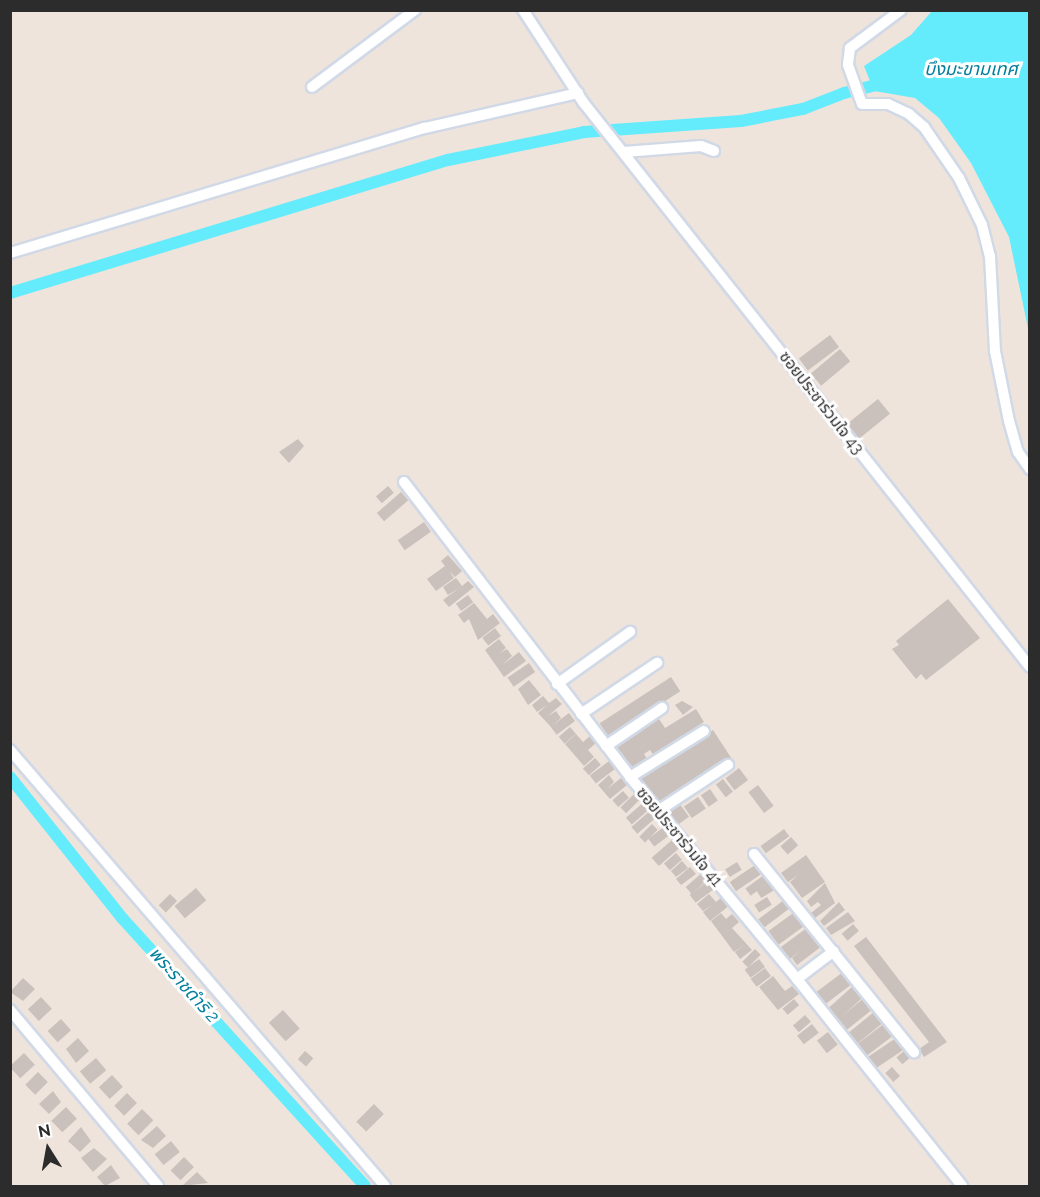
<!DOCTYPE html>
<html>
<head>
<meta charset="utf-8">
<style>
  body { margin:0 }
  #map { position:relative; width:1040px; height:1197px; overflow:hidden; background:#efe4dc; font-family:Raleway,"Noto Sans Thai",sans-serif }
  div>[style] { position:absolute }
  .water>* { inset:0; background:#64ecfc }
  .canal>* { height:12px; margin:-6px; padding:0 6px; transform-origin:6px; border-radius:6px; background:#64ecfc }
  .building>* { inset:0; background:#cac1bc; transform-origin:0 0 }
  .roads { filter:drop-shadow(2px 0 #d1d9e6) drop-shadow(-2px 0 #d1d9e6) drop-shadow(0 2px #d1d9e6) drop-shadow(0 -2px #d1d9e6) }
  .street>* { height:10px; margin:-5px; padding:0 5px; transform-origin:5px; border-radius:5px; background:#fff }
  span { translate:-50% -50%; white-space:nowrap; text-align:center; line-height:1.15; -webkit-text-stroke:6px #fff; paint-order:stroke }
  .street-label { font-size:16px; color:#2c2c2c }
  .water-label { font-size:18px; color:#02809c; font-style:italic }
  .frame { position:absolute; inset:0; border:12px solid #2c2c2c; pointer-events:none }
  .north { position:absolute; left:18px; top:1119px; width:60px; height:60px; -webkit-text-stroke:4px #fff; paint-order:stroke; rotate:349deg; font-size:16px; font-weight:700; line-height:24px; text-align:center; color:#2c2c2c }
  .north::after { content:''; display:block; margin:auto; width:21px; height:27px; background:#2c2c2c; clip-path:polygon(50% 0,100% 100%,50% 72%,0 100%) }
</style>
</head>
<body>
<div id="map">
  <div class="water">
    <i style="clip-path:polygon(932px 11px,1029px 11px,1029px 333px,1009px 237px,971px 163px,939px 118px,915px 98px,874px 91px,864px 66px,911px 35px)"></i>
  </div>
  <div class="canal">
    <i style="left:10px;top:293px;width:458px;rotate:-16.9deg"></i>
    <i style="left:448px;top:160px;width:139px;rotate:-11.6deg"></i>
    <i style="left:584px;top:132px;width:157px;rotate:-4deg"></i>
    <i style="left:741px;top:121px;width:63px;rotate:-11deg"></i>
    <i style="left:803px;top:109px;width:44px;rotate:-21.3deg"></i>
    <i style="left:844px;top:93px;width:45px;rotate:-14deg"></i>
    <i style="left:10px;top:777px;width:181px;rotate:51.5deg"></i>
    <i style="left:123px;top:919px;width:360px;rotate:47.8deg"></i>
  </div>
  <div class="building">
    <i style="left:830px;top:335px;width:15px;height:39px;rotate:53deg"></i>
    <i style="left:840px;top:349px;width:16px;height:38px;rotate:50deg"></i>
    <i style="left:878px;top:399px;width:19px;height:41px;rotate:51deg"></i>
    <i style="clip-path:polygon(298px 439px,304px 446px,289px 463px,279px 452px)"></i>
    <i style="left:388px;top:486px;width:9px;height:16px;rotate:49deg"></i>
    <i style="left:401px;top:492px;width:11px;height:32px;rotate:49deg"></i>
    <i style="left:424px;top:522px;width:12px;height:32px;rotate:55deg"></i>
    <i style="clip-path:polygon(448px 555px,462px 571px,455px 577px,449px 571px,454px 578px,436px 591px,427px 579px,445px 566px,441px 561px)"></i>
    <i style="clip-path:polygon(456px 578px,462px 586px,468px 581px,474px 587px,449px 607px,443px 600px,459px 588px,448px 595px,443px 587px)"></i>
    <i style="left:468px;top:595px;width:9px;height:15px;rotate:54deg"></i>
    <i style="clip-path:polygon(948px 599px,980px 638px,926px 680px,921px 674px,916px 679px,892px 649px,899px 645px,896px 641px)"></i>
    <i style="clip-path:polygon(474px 603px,487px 619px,493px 614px,500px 623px,478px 640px,469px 619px,464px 623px,458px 615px)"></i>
    <i style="left:495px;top:628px;width:10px;height:16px;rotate:53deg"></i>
    <i style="clip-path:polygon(499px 639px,506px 648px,500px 653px,507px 649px,512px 656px,502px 665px,519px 652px,526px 661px,504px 677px,485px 650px)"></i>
    <i style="left:529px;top:663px;width:11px;height:26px;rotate:56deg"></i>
    <i style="left:671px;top:677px;width:17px;height:85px;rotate:57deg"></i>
    <i style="clip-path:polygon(529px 680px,541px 695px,528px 705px,518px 689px)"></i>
    <i style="clip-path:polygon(543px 696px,549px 703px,556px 698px,562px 704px,548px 716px,556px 711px,561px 718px,551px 727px,538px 713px,547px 705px,537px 712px,532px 705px)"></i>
    <i style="clip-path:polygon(682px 701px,693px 707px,683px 715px,675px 705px)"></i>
    <i style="clip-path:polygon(696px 709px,704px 722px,654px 756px,650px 750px,644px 754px,648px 760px,632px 771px,612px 746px,657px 716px,665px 728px)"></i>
    <i style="left:569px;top:713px;width:10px;height:23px;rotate:53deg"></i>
    <i style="left:570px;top:727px;width:9px;height:15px;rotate:49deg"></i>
    <i style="left:713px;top:730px;width:35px;height:88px;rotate:57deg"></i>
    <i style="clip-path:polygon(576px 734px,583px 742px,590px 736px,596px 743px,588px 750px,594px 757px,584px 766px,565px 744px)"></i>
    <i style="left:595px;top:758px;width:9px;height:16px;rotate:49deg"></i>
    <i style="left:609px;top:761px;width:10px;height:24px;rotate:53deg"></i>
    <i style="left:739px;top:768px;width:15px;height:17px;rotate:53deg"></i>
    <i style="clip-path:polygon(609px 775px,614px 782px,607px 789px,621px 778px,627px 785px,610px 799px,598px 785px)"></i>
    <i style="left:723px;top:779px;width:16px;height:9px;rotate:52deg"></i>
    <i style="left:758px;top:785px;width:26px;height:12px;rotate:53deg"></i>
    <i style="left:710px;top:789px;width:14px;height:11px;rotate:56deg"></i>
    <i style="left:623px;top:791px;width:9px;height:14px;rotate:49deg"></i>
    <i style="left:636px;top:792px;width:8px;height:22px;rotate:45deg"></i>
    <i style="left:698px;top:797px;width:14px;height:17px;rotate:56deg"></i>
    <i style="left:644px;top:802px;width:9px;height:24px;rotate:49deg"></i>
    <i style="left:679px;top:803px;width:17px;height:15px;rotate:54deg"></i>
    <i style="left:651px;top:810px;width:9px;height:26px;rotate:49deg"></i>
    <i style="left:652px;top:824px;width:8px;height:18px;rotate:45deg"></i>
    <i style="left:665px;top:826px;width:10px;height:21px;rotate:53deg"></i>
    <i style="left:784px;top:829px;width:9px;height:29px;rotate:54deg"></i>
    <i style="left:791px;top:837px;width:11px;height:14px;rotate:49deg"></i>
    <i style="left:672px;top:840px;width:11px;height:27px;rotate:49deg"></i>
    <i style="left:676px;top:853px;width:9px;height:16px;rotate:49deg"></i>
    <i style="clip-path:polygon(806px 855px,825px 882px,802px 898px,790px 882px,798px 875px,788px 882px,781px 873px)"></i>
    <i style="clip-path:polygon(682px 861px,688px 868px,676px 877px,671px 871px)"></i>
    <i style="left:737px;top:862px;width:9px;height:14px;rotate:58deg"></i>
    <i style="left:758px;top:863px;width:11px;height:34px;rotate:56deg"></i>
    <i style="clip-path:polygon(690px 867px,696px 874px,681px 885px,676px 879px)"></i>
    <i style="left:703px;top:872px;width:9px;height:23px;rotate:49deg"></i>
    <i style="left:764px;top:875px;width:9px;height:23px;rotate:54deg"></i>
    <i style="left:708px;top:881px;width:10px;height:23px;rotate:53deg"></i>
    <i style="left:770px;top:882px;width:9px;height:16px;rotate:58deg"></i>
    <i style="clip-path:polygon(825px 883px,835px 903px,815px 918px,811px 913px,821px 905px,818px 902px,811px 907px,807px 901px)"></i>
    <i style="left:196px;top:888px;width:16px;height:28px;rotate:50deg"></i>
    <i style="left:170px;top:894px;width:10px;height:16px;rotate:45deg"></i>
    <i style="clip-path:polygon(709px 894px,716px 902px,723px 896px,730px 905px,710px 921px,703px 912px,712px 905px,703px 911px,697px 904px)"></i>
    <i style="left:767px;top:897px;width:9px;height:15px;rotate:58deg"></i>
    <i style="left:784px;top:900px;width:10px;height:32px;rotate:53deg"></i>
    <i style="clip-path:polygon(839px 902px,845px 910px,824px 926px,820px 921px)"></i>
    <i style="left:796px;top:911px;width:17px;height:34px;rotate:54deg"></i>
    <i style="clip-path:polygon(848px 912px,855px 921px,831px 935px,826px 928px)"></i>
    <i style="clip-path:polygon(721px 913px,726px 919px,732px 914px,739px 922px,732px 928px,752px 950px,740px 959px,735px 952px,745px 944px,734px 952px,711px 921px)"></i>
    <i style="left:853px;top:924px;width:9px;height:15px;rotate:49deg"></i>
    <i style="clip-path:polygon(808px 927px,822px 946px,797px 965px,792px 958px,802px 949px,790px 959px,781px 947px)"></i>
    <i style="clip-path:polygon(866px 937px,947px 1042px,924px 1057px,919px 1049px,929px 1042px,854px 946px)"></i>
    <i style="left:755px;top:949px;width:8px;height:18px;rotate:45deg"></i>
    <i style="left:759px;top:959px;width:10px;height:18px;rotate:53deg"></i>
    <i style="left:765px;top:968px;width:10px;height:18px;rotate:53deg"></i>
    <i style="left:843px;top:972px;width:15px;height:37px;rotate:53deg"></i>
    <i style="clip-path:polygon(773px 976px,785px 991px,792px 986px,799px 994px,778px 1010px,759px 987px)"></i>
    <i style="clip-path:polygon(23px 978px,35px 989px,23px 1001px,10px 992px)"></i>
    <i style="left:853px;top:986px;width:15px;height:36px;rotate:48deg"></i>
    <i style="left:41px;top:997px;width:16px;height:18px;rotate:47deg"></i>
    <i style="left:864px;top:998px;width:14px;height:38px;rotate:51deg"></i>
    <i style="left:794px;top:999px;width:8px;height:15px;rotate:50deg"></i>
    <i style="left:283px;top:1010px;width:25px;height:19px;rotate:48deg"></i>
    <i style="left:874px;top:1012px;width:14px;height:36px;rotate:51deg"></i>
    <i style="left:805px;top:1015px;width:9px;height:16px;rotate:49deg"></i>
    <i style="left:61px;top:1019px;width:15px;height:18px;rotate:48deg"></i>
    <i style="left:885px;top:1023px;width:15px;height:36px;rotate:53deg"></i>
    <i style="left:812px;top:1024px;width:11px;height:19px;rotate:52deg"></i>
    <i style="left:828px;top:1032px;width:16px;height:14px;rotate:52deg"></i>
    <i style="clip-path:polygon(78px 1038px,89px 1051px,76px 1063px,66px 1049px)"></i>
    <i style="left:896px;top:1038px;width:14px;height:38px;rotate:56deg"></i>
    <i style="left:305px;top:1051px;width:11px;height:11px;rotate:41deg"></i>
    <i style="left:904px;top:1051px;width:9px;height:10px;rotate:49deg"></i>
    <i style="left:24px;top:1053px;width:16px;height:20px;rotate:47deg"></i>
    <i style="left:96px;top:1058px;width:16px;height:21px;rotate:50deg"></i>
    <i style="left:892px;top:1067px;width:12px;height:9px;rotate:48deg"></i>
    <i style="left:38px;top:1072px;width:14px;height:18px;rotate:45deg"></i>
    <i style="left:112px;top:1075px;width:16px;height:18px;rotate:47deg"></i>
    <i style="clip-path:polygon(53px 1091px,61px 1102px,49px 1114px,39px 1104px)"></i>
    <i style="left:127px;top:1093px;width:14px;height:18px;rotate:45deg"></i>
    <i style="left:374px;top:1104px;width:14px;height:25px;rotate:45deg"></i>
    <i style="left:66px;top:1107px;width:16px;height:20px;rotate:47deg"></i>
    <i style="left:142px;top:1109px;width:16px;height:21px;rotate:45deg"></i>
    <i style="clip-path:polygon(157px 1126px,166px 1136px,153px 1148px,141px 1140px)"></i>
    <i style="clip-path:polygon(81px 1127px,91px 1141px,80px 1152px,68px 1141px)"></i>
    <i style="left:171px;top:1141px;width:14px;height:21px;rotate:51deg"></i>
    <i style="clip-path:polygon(94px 1148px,107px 1159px,93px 1172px,81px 1158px)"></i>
    <i style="left:184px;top:1157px;width:14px;height:19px;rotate:45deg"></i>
    <i style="clip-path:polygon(111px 1165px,120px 1178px,105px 1186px,97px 1177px)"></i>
    <i style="clip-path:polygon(197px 1172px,208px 1183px,182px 1186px)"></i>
  </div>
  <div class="roads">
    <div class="street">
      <i style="left:523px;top:10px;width:110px;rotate:56.9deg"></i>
      <i style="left:583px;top:102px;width:720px;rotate:51.65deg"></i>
      <i style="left:901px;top:10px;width:64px;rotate:143.3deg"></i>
      <i style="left:850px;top:48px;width:17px;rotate:97deg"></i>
      <i style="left:848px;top:65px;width:41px;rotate:70.3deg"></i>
      <i style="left:862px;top:104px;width:26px"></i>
      <i style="left:888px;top:104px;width:23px;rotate:25deg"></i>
      <i style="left:909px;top:114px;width:20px;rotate:41deg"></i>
      <i style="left:924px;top:127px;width:62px;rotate:55.5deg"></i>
      <i style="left:959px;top:178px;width:52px;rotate:63.9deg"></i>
      <i style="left:982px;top:225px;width:32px;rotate:76deg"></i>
      <i style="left:990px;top:256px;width:95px;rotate:87deg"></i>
      <i style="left:995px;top:351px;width:71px;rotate:78.7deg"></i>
      <i style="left:1009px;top:421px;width:32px;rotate:74deg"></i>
      <i style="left:1018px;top:452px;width:21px;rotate:55deg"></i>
      <i style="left:312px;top:87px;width:129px;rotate:-36.8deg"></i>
      <i style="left:624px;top:152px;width:77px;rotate:-4.5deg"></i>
      <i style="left:701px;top:146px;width:14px;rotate:21deg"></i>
      <i style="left:10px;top:253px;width:433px;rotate:-16.8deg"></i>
      <i style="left:425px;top:128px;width:157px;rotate:-12.9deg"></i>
      <i style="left:404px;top:482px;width:372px;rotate:52.5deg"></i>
      <i style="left:630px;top:777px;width:262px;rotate:50.4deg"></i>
      <i style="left:797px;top:979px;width:265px;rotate:51.4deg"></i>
      <i style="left:557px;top:684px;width:90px;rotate:-35.5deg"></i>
      <i style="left:581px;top:714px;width:92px;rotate:-33.9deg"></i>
      <i style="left:606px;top:746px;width:68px;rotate:-34.2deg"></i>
      <i style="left:10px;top:750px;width:575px;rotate:49.3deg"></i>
      <i style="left:630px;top:777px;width:87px;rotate:-31.9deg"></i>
      <i style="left:658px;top:811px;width:84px;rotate:-33.3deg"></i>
      <i style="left:754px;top:854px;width:255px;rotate:51.1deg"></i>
      <i style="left:797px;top:979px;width:46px;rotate:-37.1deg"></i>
      <i style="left:10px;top:1010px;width:230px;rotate:49.9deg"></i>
    </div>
  </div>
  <div class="street-label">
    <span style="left:821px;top:403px;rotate:52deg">ซอยประชาร่วมใจ 43</span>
    <span style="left:679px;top:837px;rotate:50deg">ซอยประชาร่วมใจ 41</span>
  </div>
  <div class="water-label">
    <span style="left:971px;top:69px">บึงมะขามเทศ</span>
    <span style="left:184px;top:985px;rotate:48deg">พระราชดำริ 2</span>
  </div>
  <div class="frame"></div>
  <div class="north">N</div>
</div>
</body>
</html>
